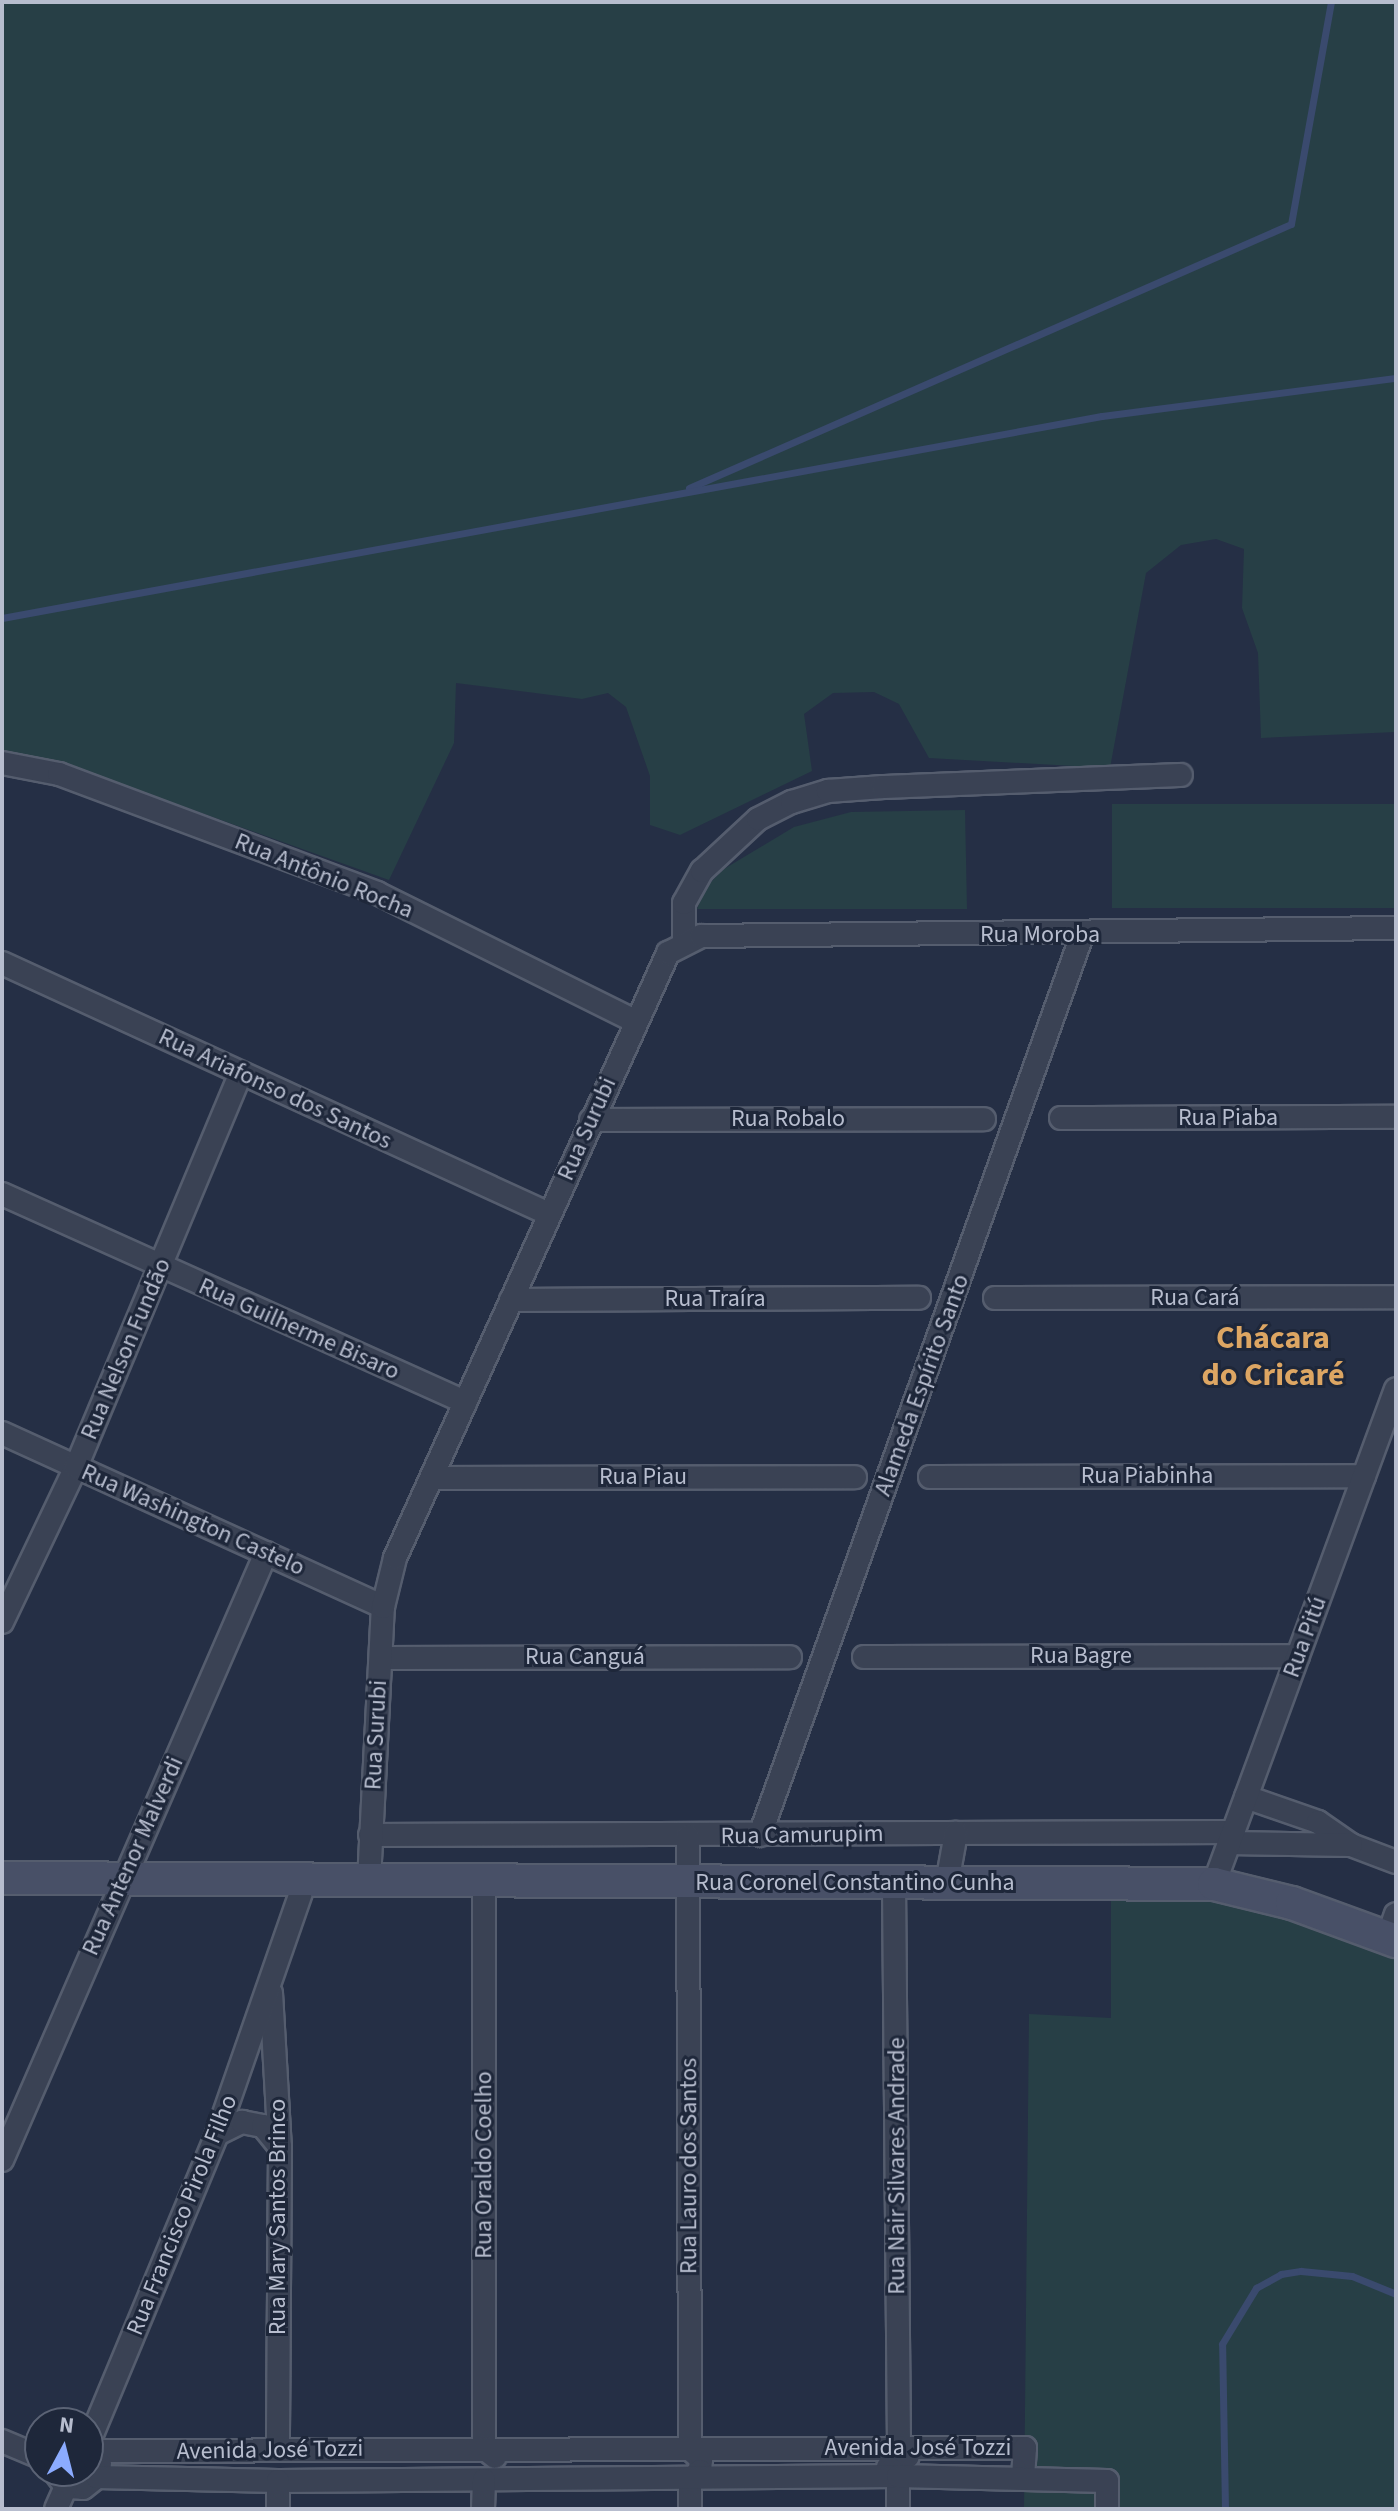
<!DOCTYPE html>
<html>
<head>
<meta charset="utf-8">
<style>
  body { margin:0 }
  #map { position:relative; width:1398px; height:2511px; overflow:hidden; background:#252f45; font-family:"Source Sans 3",sans-serif }
  div>[style] { position:absolute }
  .green>* { inset:0; background:#273f46; transform-origin:0 0 }
  .stream>* { height:7px; margin:-3.5px; padding:0 3.5px; transform-origin:3.5px; border-radius:3.5px; background:#3a4a6e }
  .roads { filter:drop-shadow(2px 0 #555d6e) drop-shadow(-2px 0 #555d6e) drop-shadow(0 2px #555d6e) drop-shadow(0 -2px #555d6e) }
  .street>* { height:22px; margin:-11px; padding:0 11px; transform-origin:11px; border-radius:11px; background:#3a4254 }
  .secondary>* { height:32px; margin:-16px; padding:0 16px; transform-origin:16px; border-radius:16px; background:#485067 }
  span { translate:-50% -50%; white-space:nowrap; text-align:center; line-height:1.15; -webkit-text-stroke:6px #1e273a; paint-order:stroke }
  .street-label { font-size:24px; color:#b7bdce }
  .district-label { font-size:32px; color:#dda663; font-weight:700 }
  .frame { position:absolute; inset:0; border:4px solid #b7bdce; pointer-events:none }
  .north { position:absolute; left:24px; top:2407px; width:80px; height:80px; box-sizing:border-box; background:#1e273a; border:2px solid #5b6375; border-radius:50%; rotate:7deg; font-size:22px; font-weight:700; line-height:32px; text-align:center; color:#b7bdce }
  .north::after { content:''; display:block; margin:auto; width:28px; height:36px; background:#8babff; clip-path:polygon(50% 0,100% 100%,50% 72%,0 100%) }
</style>
</head>
<body>
<div id="map">
  <div class="green">
    <i style="clip-path:polygon(2px 2px,1396px 2px,1396px 732px,1261px 738px,1258px 653px,1242px 608px,1244px 549px,1216px 539px,1181px 545px,1146px 573px,1110px 768px,929px 758px,899px 704px,874px 692px,833px 693px,804px 714px,812px 771px,680px 835px,650px 825px,650px 776px,626px 707px,608px 693px,582px 699px,456px 683px,454px 743px,389px 880px,87px 772px,2px 752px)"></i>
    <i style="left:1396px;top:804px;width:104px;height:284px;rotate:90deg"></i>
    <i style="clip-path:polygon(965px 810px,967px 909px,697px 909px,706px 887px,724px 869px,794px 827px,851px 812px)"></i>
    <i style="clip-path:polygon(1111px 1885px,1236px 1895px,1396px 1955px,1396px 2509px,1024px 2509px,1029px 2014px,1111px 2018px)"></i>
  </div>
  <div class="stream">
    <i style="left:689px;top:488px;width:657px;rotate:-23.68deg"></i>
    <i style="left:1291px;top:224px;width:226px;rotate:-79.8deg"></i>
    <i style="left:2px;top:618px;width:1118px;rotate:-10.41deg"></i>
    <i style="left:1102px;top:416px;width:296px;rotate:-7.4deg"></i>
    <i style="left:1225px;top:2509px;width:165px;rotate:-91deg"></i>
    <i style="left:1222px;top:2344px;width:66px;rotate:-58.7deg"></i>
    <i style="left:1256px;top:2288px;width:29px;rotate:-29deg"></i>
    <i style="left:1281px;top:2274px;width:20px;rotate:-9deg"></i>
    <i style="left:1301px;top:2271px;width:51px;rotate:5.6deg"></i>
    <i style="left:1352px;top:2276px;width:48px;rotate:22.2deg"></i>
  </div>
  <div class="roads">
    <div class="street">
      <i style="left:2px;top:763px;width:58px;rotate:10.9deg"></i>
      <i style="left:59px;top:774px;width:340px;rotate:20.5deg"></i>
      <i style="left:377px;top:893px;width:288px;rotate:26.4deg"></i>
      <i style="left:684px;top:940px;width:37px;rotate:-90deg"></i>
      <i style="left:684px;top:903px;width:37px;rotate:-61deg"></i>
      <i style="left:702px;top:871px;width:76px;rotate:-42.9deg"></i>
      <i style="left:758px;top:819px;width:38px;rotate:-27deg"></i>
      <i style="left:792px;top:802px;width:38px;rotate:-17deg"></i>
      <i style="left:828px;top:791px;width:55px;rotate:-4.2deg"></i>
      <i style="left:883px;top:787px;width:298px;rotate:-2.3deg"></i>
      <i style="left:2px;top:963px;width:602px;rotate:24.65deg"></i>
      <i style="left:1061px;top:1118px;width:335px;rotate:-0.2deg"></i>
      <i style="left:591px;top:1120px;width:393px;rotate:-0.1deg"></i>
      <i style="left:2px;top:1194px;width:508px;rotate:24.19deg"></i>
      <i style="left:995px;top:1298px;width:401px;rotate:-0.1deg"></i>
      <i style="left:511px;top:1300px;width:408px;rotate:-0.3deg"></i>
      <i style="left:2px;top:1433px;width:419px;rotate:24.5deg"></i>
      <i style="left:930px;top:1477px;width:434px;rotate:-0.1deg"></i>
      <i style="left:432px;top:1478px;width:423px;rotate:-0.1deg"></i>
      <i style="left:2px;top:1622px;width:172px;rotate:-64.5deg"></i>
      <i style="left:76px;top:1467px;width:427px;rotate:-67.3deg"></i>
      <i style="left:864px;top:1657px;width:434px;rotate:-0.1deg"></i>
      <i style="left:381px;top:1658px;width:409px;rotate:-0.1deg"></i>
      <i style="left:1246px;top:1797px;width:76px;rotate:19.1deg"></i>
      <i style="left:1318px;top:1822px;width:40px;rotate:34.9deg"></i>
      <i style="left:1351px;top:1845px;width:48px;rotate:20.7deg"></i>
      <i style="left:370px;top:1835px;width:863px;rotate:-0.2deg"></i>
      <i style="left:760px;top:1835px;width:956px;rotate:-70.31deg"></i>
      <i style="left:688px;top:1836px;width:613px;rotate:89.81deg"></i>
      <i style="left:690px;top:2449px;width:15px;rotate:42deg"></i>
      <i style="left:701px;top:2459px;width:12px;rotate:95deg"></i>
      <i style="left:700px;top:2471px;width:13px;rotate:138deg"></i>
      <i style="left:690px;top:2480px;width:29px;rotate:90deg"></i>
      <i style="left:1229px;top:1843px;width:122px;rotate:0.9deg"></i>
      <i style="left:369px;top:1881px;width:274px;rotate:-87.1deg"></i>
      <i style="left:383px;top:1607px;width:50px;rotate:-76.2deg"></i>
      <i style="left:395px;top:1558px;width:664px;rotate:-65.71deg"></i>
      <i style="left:668px;top:953px;width:37px;rotate:-27deg"></i>
      <i style="left:701px;top:936px;width:695px;rotate:-0.66deg"></i>
      <i style="left:484px;top:1883px;width:565px;rotate:90deg"></i>
      <i style="left:484px;top:2448px;width:14px;rotate:39deg"></i>
      <i style="left:947px;top:1883px;width:51px;rotate:-79.8deg"></i>
      <i style="left:894px;top:1884px;width:563px;rotate:89.49deg"></i>
      <i style="left:899px;top:2447px;width:13px;rotate:48deg"></i>
      <i style="left:1214px;top:1884px;width:527px;rotate:-69.81deg"></i>
      <i style="left:1388px;top:1937px;width:24px;rotate:-71deg"></i>
      <i style="left:271px;top:1993px;width:154px;rotate:86.7deg"></i>
      <i style="left:280px;top:2147px;width:302px;rotate:90.4deg"></i>
      <i style="left:217px;top:2134px;width:28px;rotate:-26deg"></i>
      <i style="left:242px;top:2122px;width:21px;rotate:11deg"></i>
      <i style="left:263px;top:2126px;width:27px;rotate:51deg"></i>
      <i style="left:2px;top:2160px;width:662px;rotate:-66.49deg"></i>
      <i style="left:2px;top:2441px;width:41px;rotate:22.8deg"></i>
      <i style="left:88px;top:2444px;width:336px;rotate:-67.4deg"></i>
      <i style="left:217px;top:2134px;width:267px;rotate:-70.8deg"></i>
      <i style="left:95px;top:2451px;width:930px;rotate:-0.18deg"></i>
      <i style="left:1025px;top:2448px;width:30px;rotate:94deg"></i>
      <i style="left:888px;top:2467px;width:13px;rotate:42deg"></i>
      <i style="left:898px;top:2476px;width:33px;rotate:90deg"></i>
      <i style="left:54px;top:2471px;width:20px;rotate:53deg"></i>
      <i style="left:66px;top:2487px;width:17px;rotate:3deg"></i>
      <i style="left:83px;top:2488px;width:18px;rotate:-38deg"></i>
      <i style="left:97px;top:2477px;width:13px;rotate:-77deg"></i>
      <i style="left:97px;top:2477px;width:181px;rotate:1.3deg"></i>
      <i style="left:278px;top:2481px;width:620px;rotate:-0.46deg"></i>
      <i style="left:898px;top:2476px;width:209px;rotate:1.4deg"></i>
      <i style="left:1107px;top:2481px;width:28px;rotate:90deg"></i>
      <i style="left:56px;top:2509px;width:24px;rotate:-66deg"></i>
      <i style="left:278px;top:2509px;width:28px;rotate:-90deg"></i>
      <i style="left:483px;top:2509px;width:29px;rotate:-88deg"></i>
    </div>
    <div class="secondary">
      <i style="left:2px;top:1878px;width:1212px;rotate:0.28deg"></i>
      <i style="left:1214px;top:1884px;width:80px;rotate:13.7deg"></i>
      <i style="left:1292px;top:1903px;width:111px;rotate:20.1deg"></i>
    </div>
  </div>
  <div class="street-label">
    <span style="left:324px;top:876px;rotate:22deg">Rua Antônio Rocha</span>
    <span style="left:1040px;top:935px">Rua Moroba</span>
    <span style="left:275px;top:1089px;rotate:25deg">Rua Ariafonso dos Santos</span>
    <span style="left:1228px;top:1118px">Rua Piaba</span>
    <span style="left:788px;top:1119px">Rua Robalo</span>
    <span style="left:587px;top:1129px;rotate:-66deg">Rua Surubi</span>
    <span style="left:1195px;top:1298px">Rua Cará</span>
    <span style="left:715px;top:1299px">Rua Traíra</span>
    <span style="left:299px;top:1329px;rotate:24deg">Rua Guilherme Bisaro</span>
    <span style="left:126px;top:1349px;rotate:-67deg">Rua Nelson Fundão</span>
    <span style="left:922px;top:1385px;rotate:-70deg">Alameda Espírito Santo</span>
    <span style="left:1147px;top:1476px">Rua Piabinha</span>
    <span style="left:643px;top:1477px">Rua Piau</span>
    <span style="left:193px;top:1520px;rotate:24deg">Rua Washington Castelo</span>
    <span style="left:1305px;top:1637px;rotate:-70deg">Rua Pitú</span>
    <span style="left:1081px;top:1656px">Rua Bagre</span>
    <span style="left:585px;top:1657px">Rua Canguá</span>
    <span style="left:376px;top:1735px;rotate:-87deg">Rua Surubi</span>
    <span style="left:802px;top:1835px;rotate:-1deg">Rua Camurupim</span>
    <span style="left:133px;top:1856px;rotate:-66deg">Rua Antenor Malverdi</span>
    <span style="left:855px;top:1883px">Rua Coronel Constantino Cunha</span>
    <span style="left:484px;top:2165px;rotate:-90deg">Rua Oraldo Coelho</span>
    <span style="left:689px;top:2166px;rotate:-90deg">Rua Lauro dos Santos</span>
    <span style="left:897px;top:2166px;rotate:-90deg">Rua Nair Silvares Andrade</span>
    <span style="left:182px;top:2215px;rotate:-68deg">Rua Francisco Pirola Filho</span>
    <span style="left:278px;top:2217px;rotate:-90deg">Rua Mary Santos Brinco</span>
    <span style="left:918px;top:2448px">Avenida José Tozzi</span>
    <span style="left:270px;top:2450px;rotate:-1deg">Avenida José Tozzi</span>
  </div>
  <div class="district-label">
    <span style="left:1273px;top:1357px">Chácara<br>do Cricaré</span>
  </div>
  <div class="frame"></div>
  <div class="north">N</div>
</div>
</body>
</html>
